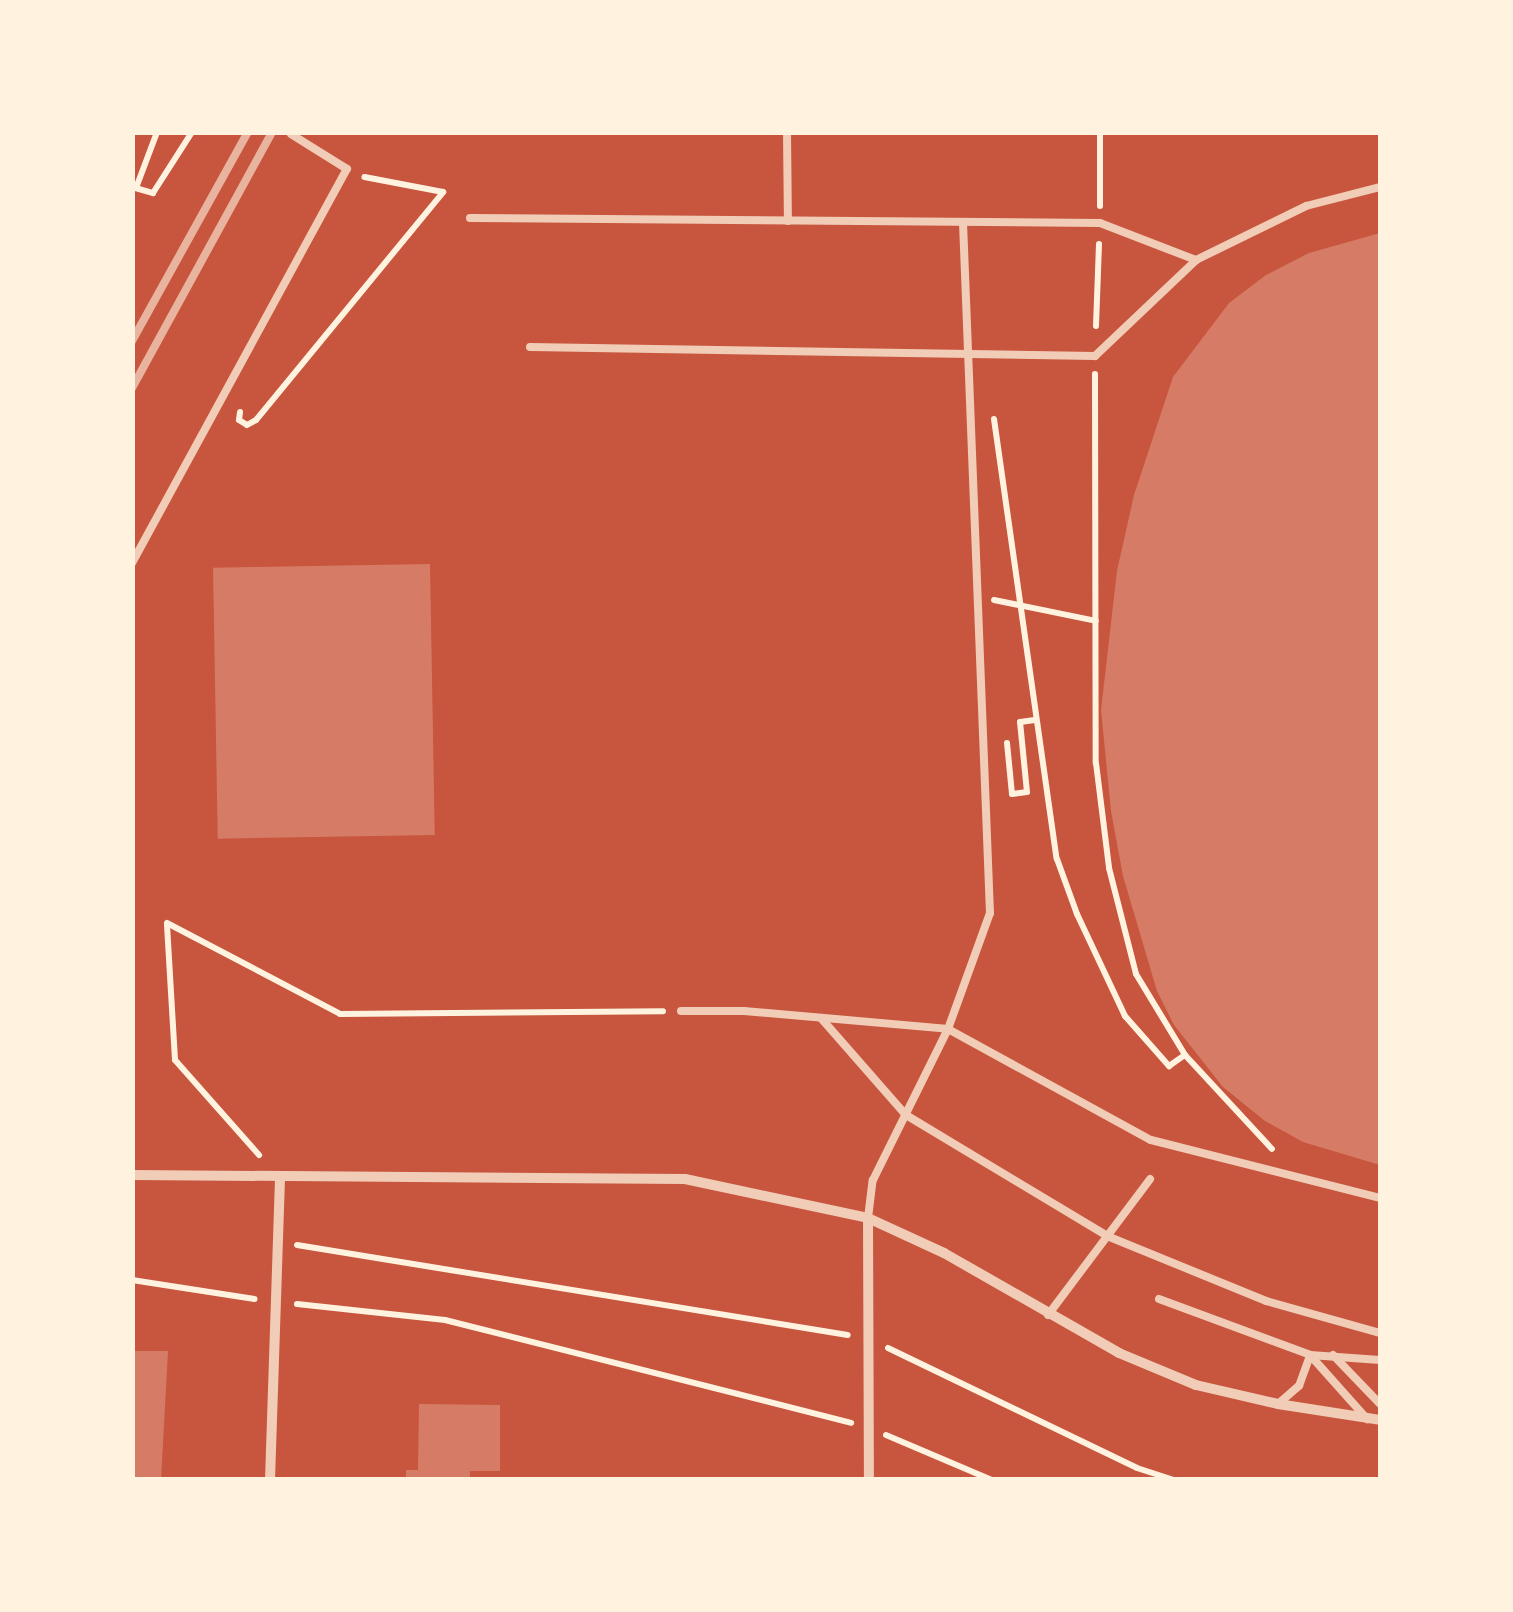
<!DOCTYPE html>
<html>
<head>
<meta charset="utf-8">
<style>
  body { margin:0 }
  #map { position:relative; width:1513px; height:1612px; overflow:hidden; background:#c8553d; font-family:Raleway,sans-serif }
  div>[style] { position:absolute }
  .building>* { inset:0; background:#d67c66; transform-origin:0 0 }
  .path>* { height:6px; margin:-3px; padding:0 3px; transform-origin:3px; border-radius:3px; background:#fff3e0 }
  .service>* { height:8px; margin:-4px; padding:0 4px; transform-origin:4px; border-radius:4px; background:#f1ccb7 }
  .minor>* { height:10px; margin:-5px; padding:0 5px; transform-origin:5px; border-radius:5px; background:#f1ccb7 }
  .rail>* { height:8px; margin:-4px; padding:0 4px; transform-origin:4px; border-radius:4px; background:#e9b49f }
  span { translate:-50% -50%; white-space:nowrap; text-align:center; line-height:1.15; -webkit-text-stroke:10px #fff3e0; paint-order:stroke }
  .frame { position:absolute; inset:0; border:135px solid #fff3e0; pointer-events:none }
</style>
</head>
<body>
<div id="map">
  <div class="building">
    <i style="clip-path:polygon(1380px 233px,1380px 1165px,1303px 1142px,1265px 1121px,1223px 1087px,1174px 1025px,1157px 991px,1123px 876px,1111px 811px,1101px 710px,1117px 571px,1134px 495px,1173px 377px,1229px 303px,1266px 275px,1309px 253px)"></i>
    <i style="left:430px;top:564px;width:271px;height:217px;rotate:89deg"></i>
    <i style="clip-path:polygon(132px 1351px,168px 1351px,161px 1480px,132px 1480px)"></i>
    <i style="clip-path:polygon(419px 1404px,500px 1405px,500px 1471px,470px 1471px,470px 1480px,406px 1480px,406px 1470px,418px 1470px)"></i>
  </div>
  <div class="path">
    <i style="left:132px;top:187px;width:22px;rotate:16deg"></i>
    <i style="left:153px;top:193px;width:72px;rotate:-57.4deg"></i>
    <i style="left:136px;top:188px;width:60px;rotate:-69.4deg"></i>
    <i style="left:1100px;top:206px;width:74px;rotate:-90deg"></i>
    <i style="left:1096px;top:326px;width:82px;rotate:-87.9deg"></i>
    <i style="left:1095px;top:374px;width:389px;rotate:89.9deg"></i>
    <i style="left:1096px;top:763px;width:106px;rotate:82.9deg"></i>
    <i style="left:1109px;top:868px;width:109px;rotate:75.7deg"></i>
    <i style="left:1136px;top:974px;width:95px;rotate:58.8deg"></i>
    <i style="left:1185px;top:1055px;width:128px;rotate:47.2deg"></i>
    <i style="left:240px;top:412px;width:8px;rotate:97deg"></i>
    <i style="left:239px;top:420px;width:9px;rotate:32deg"></i>
    <i style="left:247px;top:425px;width:10px;rotate:-29deg"></i>
    <i style="left:256px;top:420px;width:295px;rotate:-50.6deg"></i>
    <i style="left:443px;top:192px;width:80px;rotate:-169.2deg"></i>
    <i style="left:994px;top:419px;width:444px;rotate:81.9deg"></i>
    <i style="left:1057px;top:859px;width:59px;rotate:70deg"></i>
    <i style="left:1077px;top:914px;width:113px;rotate:64.8deg"></i>
    <i style="left:1125px;top:1016px;width:67px;rotate:48.7deg"></i>
    <i style="left:1169px;top:1066px;width:19px;rotate:-35deg"></i>
    <i style="left:994px;top:600px;width:104px;rotate:11.6deg"></i>
    <i style="left:1007px;top:743px;width:51px;rotate:84.4deg"></i>
    <i style="left:1012px;top:794px;width:15px;rotate:-8deg"></i>
    <i style="left:1027px;top:792px;width:70px;rotate:-95.7deg"></i>
    <i style="left:1020px;top:722px;width:15px;rotate:-8deg"></i>
    <i style="left:167px;top:923px;width:195px;rotate:27.7deg"></i>
    <i style="left:340px;top:1014px;width:323px;rotate:-0.5deg"></i>
    <i style="left:167px;top:925px;width:135px;rotate:86.6deg"></i>
    <i style="left:175px;top:1060px;width:127px;rotate:48.5deg"></i>
    <i style="left:297px;top:1245px;width:558px;rotate:9.28deg"></i>
    <i style="left:132px;top:1280px;width:124px;rotate:8.8deg"></i>
    <i style="left:297px;top:1304px;width:149px;rotate:6.2deg"></i>
    <i style="left:445px;top:1320px;width:419px;rotate:14.2deg"></i>
    <i style="left:888px;top:1348px;width:276px;rotate:25.7deg"></i>
    <i style="left:1137px;top:1468px;width:38px;rotate:18deg"></i>
    <i style="left:886px;top:1435px;width:115px;rotate:23deg"></i>
  </div>
  <div class="service">
    <i style="left:787px;top:132px;width:89px;rotate:89.4deg"></i>
    <i style="left:470px;top:218px;width:630px;rotate:0.45deg"></i>
    <i style="left:1100px;top:223px;width:103px;rotate:21.1deg"></i>
    <i style="left:530px;top:347px;width:565px;rotate:0.91deg"></i>
    <i style="left:1095px;top:356px;width:139px;rotate:-43.5deg"></i>
    <i style="left:1196px;top:260px;width:123px;rotate:-26.1deg"></i>
    <i style="left:1306px;top:206px;width:76px;rotate:-14.4deg"></i>
    <i style="left:132px;top:563px;width:449px;rotate:-61.4deg"></i>
    <i style="left:347px;top:169px;width:66px;rotate:-148deg"></i>
    <i style="left:681px;top:1011px;width:63px"></i>
    <i style="left:744px;top:1011px;width:205px;rotate:5deg"></i>
    <i style="left:948px;top:1029px;width:231px;rotate:28.7deg"></i>
    <i style="left:1151px;top:1140px;width:236px;rotate:14.2deg"></i>
    <i style="left:821px;top:1018px;width:129px;rotate:48.8deg"></i>
    <i style="left:906px;top:1115px;width:235px;rotate:31deg"></i>
    <i style="left:1107px;top:1236px;width:172px;rotate:22.2deg"></i>
    <i style="left:1266px;top:1301px;width:118px;rotate:15.7deg"></i>
    <i style="left:868px;top:1218px;width:38px;rotate:-83deg"></i>
    <i style="left:873px;top:1180px;width:169px;rotate:-63.6deg"></i>
    <i style="left:948px;top:1029px;width:123px;rotate:-70.1deg"></i>
    <i style="left:990px;top:913px;width:691px;rotate:-92.24deg"></i>
    <i style="left:1159px;top:1299px;width:161px;rotate:20.3deg"></i>
    <i style="left:1310px;top:1355px;width:70px;rotate:4.1deg"></i>
    <i style="left:1048px;top:1315px;width:170px;rotate:-53.1deg"></i>
    <i style="left:1310px;top:1355px;width:86px;rotate:48.3deg"></i>
    <i style="left:1333px;top:1355px;width:68px;rotate:46.2deg"></i>
    <i style="left:1278px;top:1404px;width:28px;rotate:-41deg"></i>
    <i style="left:1299px;top:1386px;width:33px;rotate:-70deg"></i>
  </div>
  <div class="minor">
    <i style="left:132px;top:1175px;width:553px;rotate:0.41deg"></i>
    <i style="left:685px;top:1179px;width:187px;rotate:12deg"></i>
    <i style="left:868px;top:1218px;width:84px;rotate:24.7deg"></i>
    <i style="left:944px;top:1253px;width:202px;rotate:29.7deg"></i>
    <i style="left:1119px;top:1353px;width:83px;rotate:22.6deg"></i>
    <i style="left:1196px;top:1385px;width:84px;rotate:13deg"></i>
    <i style="left:1278px;top:1404px;width:103px;rotate:8.9deg"></i>
    <i style="left:868px;top:1218px;width:262px;rotate:89.8deg"></i>
    <i style="left:270px;top:1480px;width:303px;rotate:-88.1deg"></i>
  </div>
  <div class="rail">
    <i style="left:132px;top:341px;width:239px;rotate:-61deg"></i>
    <i style="left:132px;top:388px;width:292px;rotate:-61.3deg"></i>
  </div>
  <div class="frame"></div>
</div>
</body>
</html>
